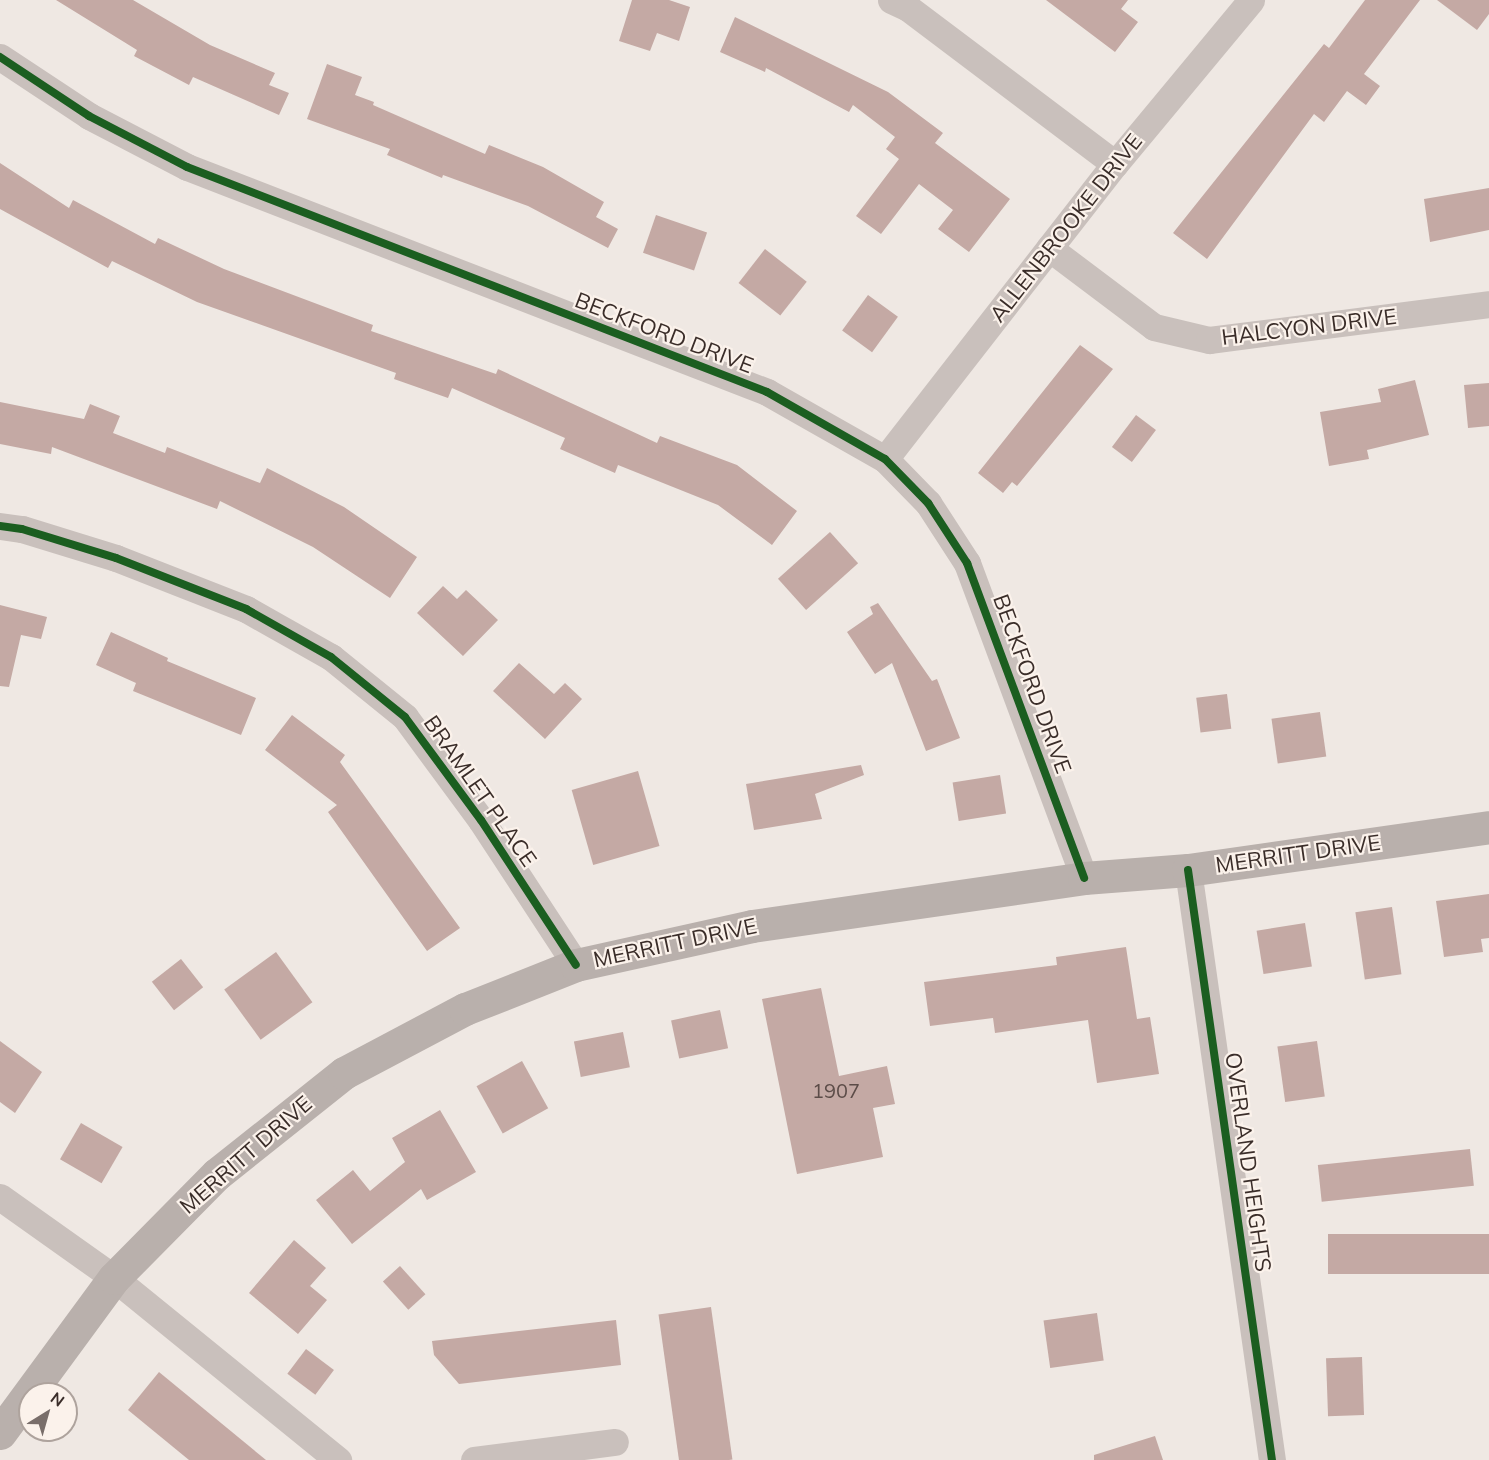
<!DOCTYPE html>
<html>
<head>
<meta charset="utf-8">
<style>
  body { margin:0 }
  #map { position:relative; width:1489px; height:1460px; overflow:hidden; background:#efe8e3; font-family:Mulish,sans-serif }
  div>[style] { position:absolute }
  .building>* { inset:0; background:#c4a9a4; transform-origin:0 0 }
  .minor>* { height:27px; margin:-13.5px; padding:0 13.5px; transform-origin:13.5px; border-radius:13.5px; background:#c9c0bc }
  .secondary>* { height:33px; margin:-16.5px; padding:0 16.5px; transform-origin:16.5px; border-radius:16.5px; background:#b9b0ac }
  .cycleway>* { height:8px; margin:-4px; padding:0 4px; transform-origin:4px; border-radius:4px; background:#1b5e20 }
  span { translate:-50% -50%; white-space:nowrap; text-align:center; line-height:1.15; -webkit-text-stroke:4.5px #fbf2eb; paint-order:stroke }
  .number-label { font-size:20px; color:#5c4c48 }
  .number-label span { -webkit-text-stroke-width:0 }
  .street-label { font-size:22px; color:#3a2d29 }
  .north { position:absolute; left:18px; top:1382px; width:60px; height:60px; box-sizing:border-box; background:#fbf2eb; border:2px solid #aea39d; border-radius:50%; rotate:37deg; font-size:16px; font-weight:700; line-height:24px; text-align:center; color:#3a2d29 }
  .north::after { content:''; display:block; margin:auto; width:21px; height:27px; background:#796e6a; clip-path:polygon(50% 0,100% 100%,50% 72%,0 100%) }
</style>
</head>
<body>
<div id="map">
  <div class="building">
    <i style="clip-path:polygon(56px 0,133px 0,210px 45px,275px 73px,269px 85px,289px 93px,279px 115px,193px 77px,189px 85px,134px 56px,137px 50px)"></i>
    <i style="clip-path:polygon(632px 0,669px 0,690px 7px,679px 41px,657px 33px,650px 51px,619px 41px)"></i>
    <i style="clip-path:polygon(1046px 0,1128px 0,1121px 9px,1138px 22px,1115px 52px)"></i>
    <i style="clip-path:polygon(1365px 0,1420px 0,1364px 74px,1380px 86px,1366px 105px,1347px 91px,1324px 122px,1314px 114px,1207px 259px,1173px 233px,1324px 44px,1329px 48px)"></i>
    <i style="clip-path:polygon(1437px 0,1489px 0,1489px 14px,1477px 30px)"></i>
    <i style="clip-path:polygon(735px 17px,888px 92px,943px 133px,935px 143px,1010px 199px,969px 252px,938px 229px,953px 210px,919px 184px,881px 234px,856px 216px,899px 159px,886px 149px,895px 137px,853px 105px,849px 112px,766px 68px,765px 72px,720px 52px)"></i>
    <i style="clip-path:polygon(327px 64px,362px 77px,355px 95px,374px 102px,373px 105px,485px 154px,489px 145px,543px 167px,604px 202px,596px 217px,618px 229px,608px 248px,528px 206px,443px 175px,442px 178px,387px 155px,390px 149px,307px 119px)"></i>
    <i style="clip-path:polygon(0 163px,69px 208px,73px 200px,155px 244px,158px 238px,224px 269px,373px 325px,371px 331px,496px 374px,498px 369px,657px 443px,660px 436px,737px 465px,797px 511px,772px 545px,718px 505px,618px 465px,615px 473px,560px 449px,565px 438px,452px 388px,448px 398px,394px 379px,396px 373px,197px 302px,112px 261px,108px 268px,0 209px)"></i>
    <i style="clip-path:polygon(1489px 188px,1489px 230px,1430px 242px,1424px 199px)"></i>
    <i style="left:656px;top:215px;width:54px;height:40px;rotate:19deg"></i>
    <i style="left:765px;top:249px;width:53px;height:43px;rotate:38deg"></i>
    <i style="left:868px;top:295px;width:37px;height:44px;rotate:36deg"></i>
    <i style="clip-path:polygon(1080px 345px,1113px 369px,1017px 486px,1012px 482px,1003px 493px,978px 473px)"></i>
    <i style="clip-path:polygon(1415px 380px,1429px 435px,1367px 450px,1369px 459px,1329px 466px,1320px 412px,1381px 402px,1378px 389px)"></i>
    <i style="clip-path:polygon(1489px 383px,1489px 426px,1468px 428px,1464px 385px)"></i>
    <i style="clip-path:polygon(0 402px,84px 419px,90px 404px,120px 416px,113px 433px,165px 453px,167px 447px,260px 483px,267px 468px,344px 507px,417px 557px,390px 598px,313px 547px,220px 501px,217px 509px,52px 447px,51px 454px,0 444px)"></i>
    <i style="left:1136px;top:415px;width:25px;height:40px;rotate:37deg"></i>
    <i style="left:830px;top:532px;width:42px;height:70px;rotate:48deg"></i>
    <i style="clip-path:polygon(443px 586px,457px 599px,466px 590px,498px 620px,463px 656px,417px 613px)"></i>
    <i style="clip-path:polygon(878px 603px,932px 681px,937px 679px,960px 738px,926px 751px,892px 663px,875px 674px,847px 632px,873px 614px,870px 607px)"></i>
    <i style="clip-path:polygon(0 605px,47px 617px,41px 639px,21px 635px,9px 687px,0 686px)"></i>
    <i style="clip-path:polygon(111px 632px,168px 658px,167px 661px,256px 698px,241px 735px,133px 691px,136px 683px,96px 665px)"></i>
    <i style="clip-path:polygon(519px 663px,554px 694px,565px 683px,582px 699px,545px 739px,493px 691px)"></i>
    <i style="left:1227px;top:694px;width:35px;height:31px;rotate:83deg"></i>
    <i style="left:1320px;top:712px;width:45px;height:49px;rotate:82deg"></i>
    <i style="clip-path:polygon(292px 715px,345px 755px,340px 762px,460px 928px,427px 951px,328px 812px,337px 805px,265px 750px)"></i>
    <i style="clip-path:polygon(861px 765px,864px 775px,815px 794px,822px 819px,754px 830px,746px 784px)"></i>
    <i style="left:638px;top:771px;width:78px;height:69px;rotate:74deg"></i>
    <i style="left:1000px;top:775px;width:39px;height:48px;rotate:81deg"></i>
    <i style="clip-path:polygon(1489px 894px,1489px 938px,1481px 939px,1483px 952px,1444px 957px,1436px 901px)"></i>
    <i style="left:1392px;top:907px;width:68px;height:37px;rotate:82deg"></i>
    <i style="left:1305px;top:923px;width:44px;height:49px;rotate:81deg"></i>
    <i style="clip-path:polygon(1126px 947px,1137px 1019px,1150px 1017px,1159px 1074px,1097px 1083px,1088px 1020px,995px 1033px,993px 1018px,930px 1026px,924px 982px,1057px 965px,1056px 957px)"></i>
    <i style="left:276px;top:952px;width:62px;height:64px;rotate:54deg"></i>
    <i style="left:181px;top:959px;width:36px;height:37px;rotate:52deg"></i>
    <i style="clip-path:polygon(821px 988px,839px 1076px,887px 1066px,895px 1104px,873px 1108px,883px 1157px,797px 1174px,762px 999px)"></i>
    <i style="left:720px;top:1010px;width:39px;height:50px;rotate:78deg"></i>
    <i style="left:623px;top:1032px;width:36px;height:50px;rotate:79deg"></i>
    <i style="clip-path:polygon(0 1041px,42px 1072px,15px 1113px,0 1102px)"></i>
    <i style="left:1317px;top:1041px;width:56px;height:40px;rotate:82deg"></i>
    <i style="left:522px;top:1061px;width:54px;height:52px;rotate:61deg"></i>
    <i style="clip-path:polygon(440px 1110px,476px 1172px,427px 1200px,421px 1189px,352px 1244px,316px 1200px,353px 1170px,370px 1191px,405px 1162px,392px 1138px)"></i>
    <i style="left:81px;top:1123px;width:48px;height:42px;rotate:30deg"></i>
    <i style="left:1470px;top:1149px;width:37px;height:153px;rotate:84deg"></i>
    <i style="left:1489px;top:1234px;width:40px;height:161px;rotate:90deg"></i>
    <i style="clip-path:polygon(294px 1240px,326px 1268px,310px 1286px,327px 1300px,298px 1334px,249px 1293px)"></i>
    <i style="left:400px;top:1266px;width:38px;height:23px;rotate:48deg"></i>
    <i style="left:711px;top:1307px;width:154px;height:53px;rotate:82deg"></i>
    <i style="left:1097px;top:1313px;width:48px;height:54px;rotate:82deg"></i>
    <i style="clip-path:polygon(616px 1320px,621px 1365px,459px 1384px,434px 1355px,432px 1341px)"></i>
    <i style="left:306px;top:1349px;width:35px;height:31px;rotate:37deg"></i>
    <i style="left:1362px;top:1357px;width:58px;height:36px;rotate:88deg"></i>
    <i style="clip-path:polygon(159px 1372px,266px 1460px,189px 1460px,128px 1410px)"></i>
    <i style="clip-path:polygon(1155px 1436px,1163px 1460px,1094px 1460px,1094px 1455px)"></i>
  </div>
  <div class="minor">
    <i style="left:891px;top:0;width:19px;rotate:25deg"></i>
    <i style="left:908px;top:8px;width:259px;rotate:37deg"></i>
    <i style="left:0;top:57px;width:107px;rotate:33.5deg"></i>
    <i style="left:89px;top:116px;width:110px;rotate:27.5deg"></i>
    <i style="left:187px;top:167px;width:622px;rotate:21.2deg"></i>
    <i style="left:767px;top:392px;width:136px;rotate:29.6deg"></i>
    <i style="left:885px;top:459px;width:62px;rotate:45.7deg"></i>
    <i style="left:928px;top:503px;width:72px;rotate:57deg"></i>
    <i style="left:967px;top:563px;width:336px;rotate:69.6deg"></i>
    <i style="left:1049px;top:248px;width:131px;rotate:37deg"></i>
    <i style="left:1154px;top:327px;width:57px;rotate:13.3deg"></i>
    <i style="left:1209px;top:340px;width:282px;rotate:-7.3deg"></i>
    <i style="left:885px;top:459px;width:374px;rotate:-52.1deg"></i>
    <i style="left:1115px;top:164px;width:213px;rotate:-50.3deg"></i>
    <i style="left:0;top:526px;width:22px;rotate:8deg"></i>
    <i style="left:22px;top:529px;width:98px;rotate:17.1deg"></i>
    <i style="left:116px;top:558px;width:140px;rotate:21.4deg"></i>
    <i style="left:246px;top:609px;width:98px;rotate:29.5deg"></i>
    <i style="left:331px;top:657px;width:95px;rotate:39deg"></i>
    <i style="left:405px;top:717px;width:128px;rotate:53.6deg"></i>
    <i style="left:481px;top:820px;width:173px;rotate:56.8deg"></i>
    <i style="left:1188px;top:870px;width:596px;rotate:81.9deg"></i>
    <i style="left:0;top:1197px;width:140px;rotate:35.4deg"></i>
    <i style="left:114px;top:1278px;width:289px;rotate:39.1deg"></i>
    <i style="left:474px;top:1460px;width:142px;rotate:-7.3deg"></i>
  </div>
  <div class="secondary">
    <i style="left:0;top:1433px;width:192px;rotate:-53.7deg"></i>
    <i style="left:114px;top:1278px;width:146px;rotate:-45.3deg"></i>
    <i style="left:217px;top:1174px;width:162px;rotate:-38.5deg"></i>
    <i style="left:344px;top:1073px;width:137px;rotate:-27.9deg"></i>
    <i style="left:465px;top:1009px;width:119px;rotate:-21.6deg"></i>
    <i style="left:576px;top:965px;width:180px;rotate:-12.5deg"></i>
    <i style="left:752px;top:926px;width:335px;rotate:-8.2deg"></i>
    <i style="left:1084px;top:878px;width:104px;rotate:-4.4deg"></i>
    <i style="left:1188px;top:870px;width:304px;rotate:-8.1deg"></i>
  </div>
  <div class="cycleway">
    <i style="left:0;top:57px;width:107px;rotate:33.5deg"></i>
    <i style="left:89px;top:116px;width:110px;rotate:27.5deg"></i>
    <i style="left:187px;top:167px;width:622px;rotate:21.2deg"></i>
    <i style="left:767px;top:392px;width:136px;rotate:29.6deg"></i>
    <i style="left:885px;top:459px;width:62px;rotate:45.7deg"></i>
    <i style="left:928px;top:503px;width:72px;rotate:57deg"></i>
    <i style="left:967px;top:563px;width:336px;rotate:69.6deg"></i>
    <i style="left:0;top:526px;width:22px;rotate:8deg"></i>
    <i style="left:22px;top:529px;width:98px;rotate:17.1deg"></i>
    <i style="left:116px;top:558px;width:140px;rotate:21.4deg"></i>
    <i style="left:246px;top:609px;width:98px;rotate:29.5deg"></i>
    <i style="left:331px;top:657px;width:95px;rotate:39deg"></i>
    <i style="left:405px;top:717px;width:128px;rotate:53.6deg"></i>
    <i style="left:481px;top:820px;width:173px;rotate:56.8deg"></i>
    <i style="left:1188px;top:870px;width:596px;rotate:81.9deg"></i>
  </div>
  <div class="number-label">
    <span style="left:836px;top:1090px">1907</span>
  </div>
  <div class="street-label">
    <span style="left:1066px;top:228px;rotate:-52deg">ALLENBROOKE DRIVE</span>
    <span style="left:1309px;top:327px;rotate:-7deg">HALCYON DRIVE</span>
    <span style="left:664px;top:333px;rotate:21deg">BECKFORD DRIVE</span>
    <span style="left:1032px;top:684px;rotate:70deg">BECKFORD DRIVE</span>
    <span style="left:480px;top:791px;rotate:55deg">BRAMLET PLACE</span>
    <span style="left:1298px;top:854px;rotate:-8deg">MERRITT DRIVE</span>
    <span style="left:675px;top:943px;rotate:-12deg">MERRITT DRIVE</span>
    <span style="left:246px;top:1155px;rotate:-41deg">MERRITT DRIVE</span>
    <span style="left:1248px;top:1162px;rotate:82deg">OVERLAND HEIGHTS</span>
  </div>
  <div class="north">N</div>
</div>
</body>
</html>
